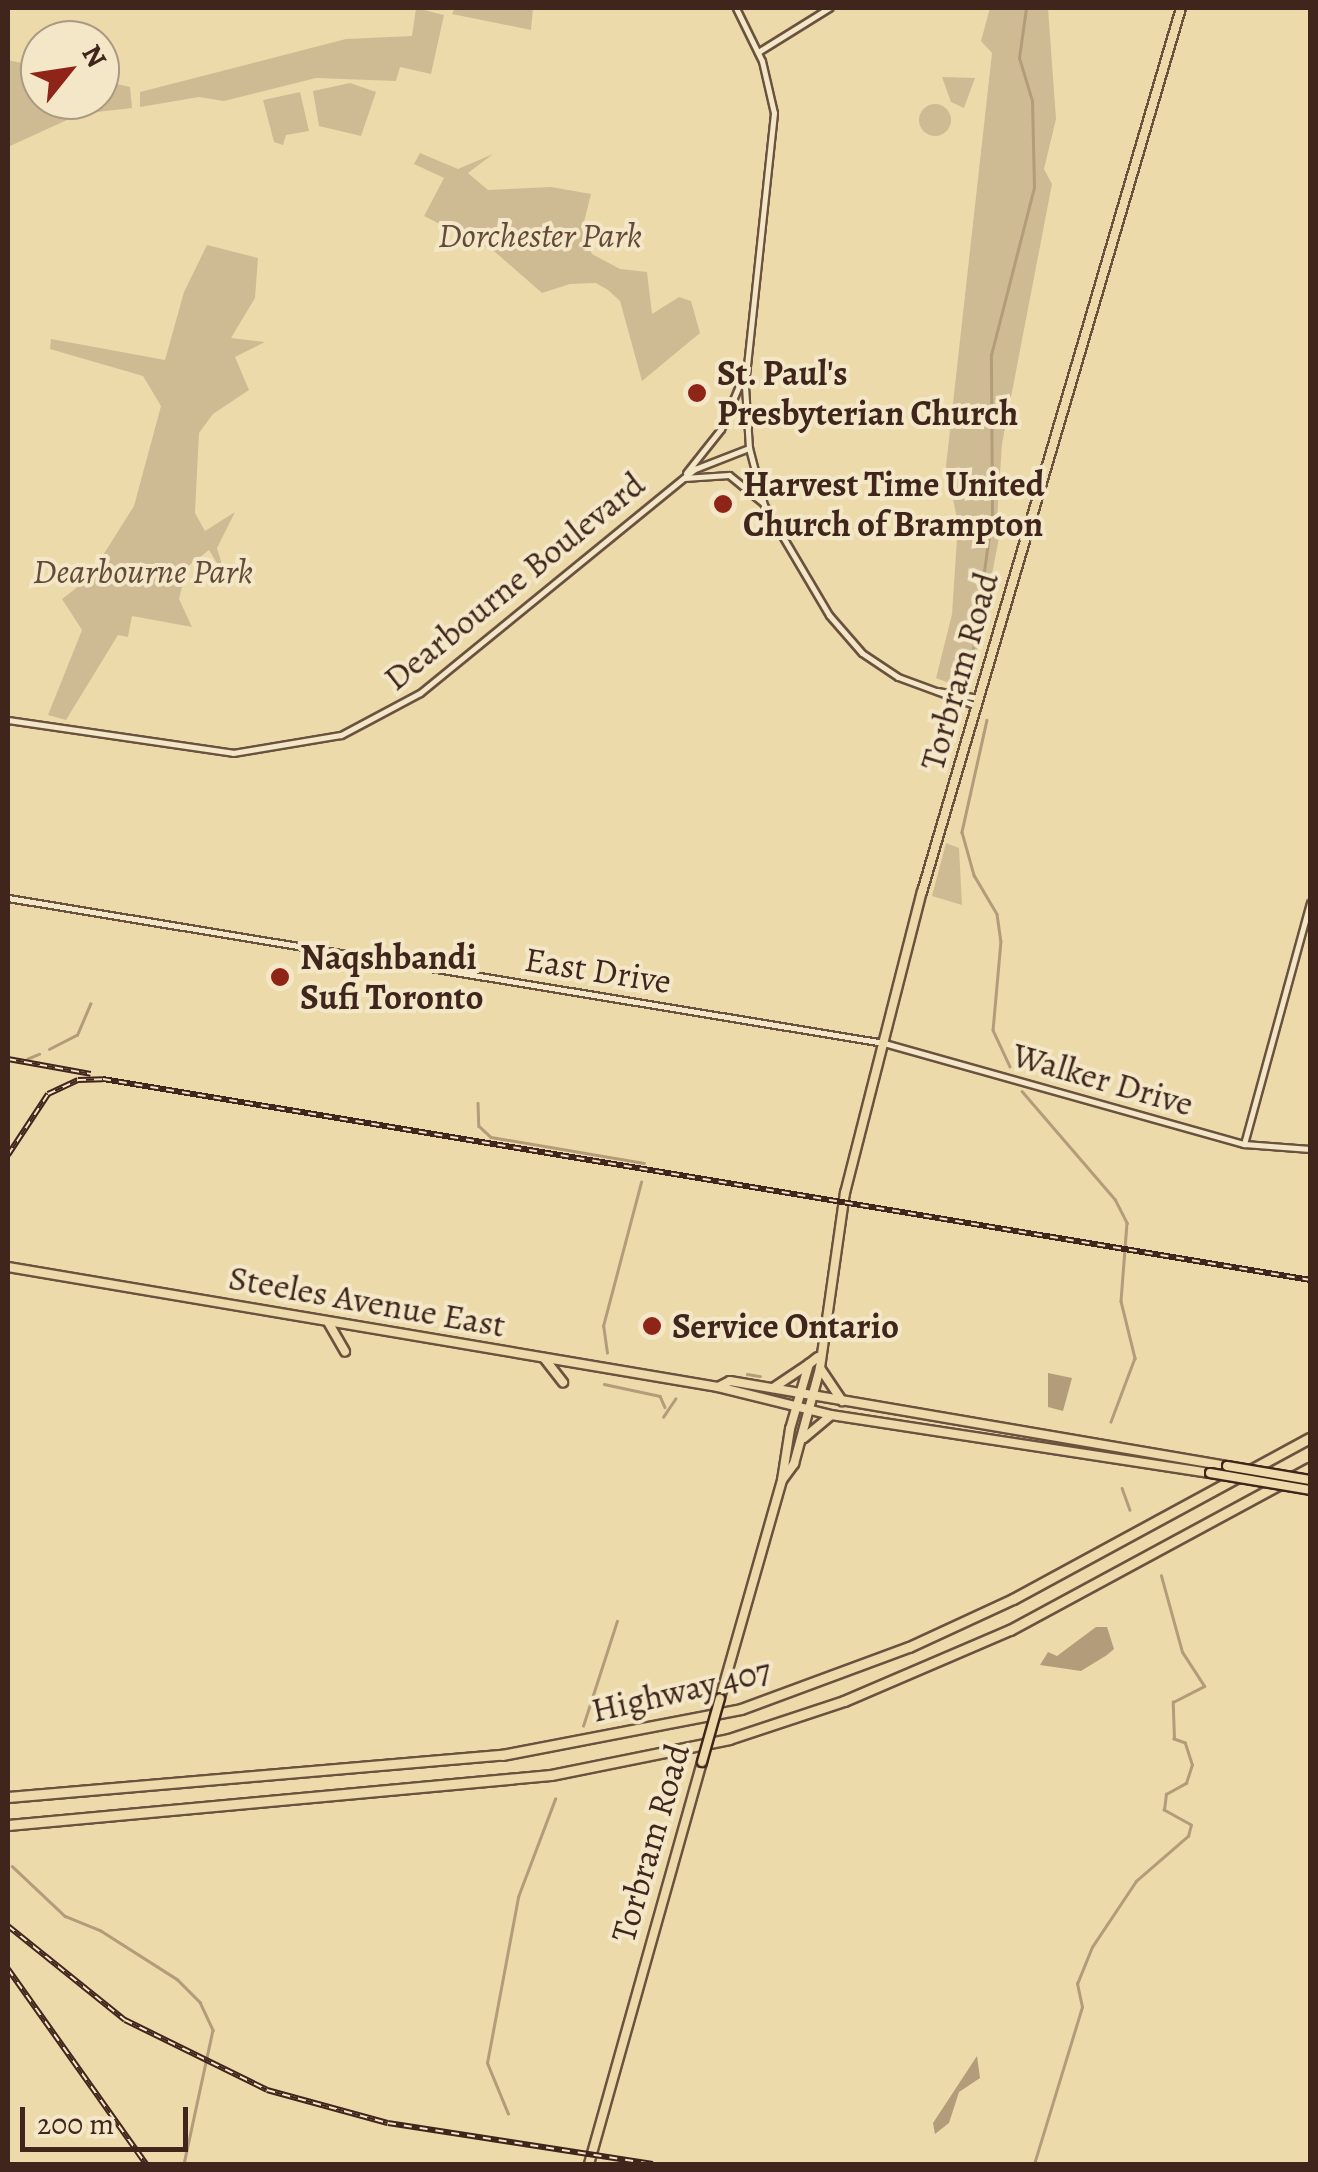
<!DOCTYPE html>
<html>
<head>
<meta charset="utf-8">
<style>
  body { margin:0 }
  #map { position:relative; width:1318px; height:2172px; overflow:hidden; background:#eddaab; font-family:Alegreya,serif }
  div>[style] { position:absolute }
  .green>* { inset:0; background:#cfbb93 }
  .round { border-radius:50% }
  .water>* { inset:0; background:#b29c7a }
  .stream>* { height:2.5px; margin:-1.25px; padding:0 1.25px; transform-origin:1.25px; border-radius:1.25px; background:#b29c7a }
  .roads { filter:drop-shadow(2px 0 #6a523f) drop-shadow(-2px 0 #6a523f) drop-shadow(0 2px #6a523f) drop-shadow(0 -2px #6a523f) }
  .minor>* { height:5px; margin:-2.5px; padding:0 2.5px; transform-origin:2.5px; border-radius:2.5px; background:#f3e7c8 }
  .major>* { height:8px; margin:-4px; padding:0 4px; transform-origin:4px; border-radius:4px; background:#eddaab }
  .highway>* { height:9px; margin:-4.5px; padding:0 4.5px; transform-origin:4.5px; border-radius:4.5px; background:#eddaab }
  .rail>* { height:6px; margin-top:-3px; transform-origin:0; background:repeating-linear-gradient(90deg,#f3e7c8 0 8px,#3f251b 0 16px); box-sizing:border-box; border-block:2px solid #3f251b }
  .bridges { filter:drop-shadow(2px 0 #3f251b) drop-shadow(-2px 0 #3f251b) drop-shadow(0 2px #3f251b) drop-shadow(0 -2px #3f251b) }
  .major-bridge>* { height:8px; margin:-4px; padding:0 4px; transform-origin:4px; border-radius:4px; background:#eddaab }
  .dots>* { width:28px; height:28px; translate:-50% -50%; box-sizing:border-box; border:5px solid #f3e7c8; border-radius:50% }
  span { translate:-50% -50%; white-space:nowrap; text-align:center; line-height:1.15; -webkit-text-stroke:8px #f3e7c8; paint-order:stroke }
  .park-label { font-size:35px; color:#634a39; font-style:italic }
  .poi-label { font-size:35px; color:#3f251b; font-weight:700 }
  .left { translate:0 -50%; text-align:left }
  .street-label { font-size:35px; color:#3f251b }
  .frame { position:absolute; inset:0; border:10px solid #3f251b; pointer-events:none }
  .north { position:absolute; left:20px; top:20px; width:100px; height:100px; box-sizing:border-box; background:#f3e7c8; border:2px solid #ab9983; border-radius:50%; rotate:60deg; font-size:28px; font-weight:700; line-height:40px; text-align:center; color:#3f251b }
  .north::after { content:''; display:block; margin:auto; width:35px; height:45px; background:#8f2418; clip-path:polygon(50% 0,100% 100%,50% 72%,0 100%) }
  .scale { position:absolute; left:20px; top:2107px; width:168px; height:45px; box-sizing:border-box; border:5px solid #3f251b; border-top:0; padding-left:12px; font-size:30px; line-height:35px; white-space:nowrap; color:#3f251b; -webkit-text-stroke:8px #f3e7c8; paint-order:stroke }
</style>
</head>
<body>
<div id="map">
  <div class="green">
    <i style="clip-path:polygon(416px 8px,444px 15px,431px 74px,400px 67px,396px 81px,316px 78px,224px 101px,199px 97px,140px 107px,140px 92px,346px 39px,412px 36px)"></i>
    <i style="clip-path:polygon(455px 8px,533px 8px,531px 30px,452px 14px)"></i>
    <i style="clip-path:polygon(990px 8px,1048px 8px,1056px 119px,1044px 169px,1052px 184px,1002px 444px,997px 520px,1002px 523px,969px 691px,936px 678px,952px 614px,958px 523px,946px 466px,992px 53px,981px 41px)"></i>
    <i style="clip-path:polygon(8px 60px,40px 67px,40px 100px,100px 100px,100px 80px,130px 87px,132px 108px,80px 114px,8px 147px)"></i>
    <i style="clip-path:polygon(942px 77px,975px 78px,964px 108px,951px 102px)"></i>
    <i style="clip-path:polygon(350px 83px,376px 92px,361px 136px,319px 126px,313px 91px)"></i>
    <i style="clip-path:polygon(300px 92px,309px 131px,286px 135px,283px 145px,274px 142px,263px 100px)"></i>
    <i class="round" style="left:919px;top:104px;width:32px;height:32px"></i>
    <i style="clip-path:polygon(420px 153px,458px 169px,493px 154px,468px 173px,488px 190px,551px 187px,591px 194px,582px 230px,592px 254px,620px 269px,647px 272px,652px 314px,679px 297px,691px 301px,700px 333px,642px 381px,620px 301px,608px 290px,596px 283px,570px 284px,542px 293px,495px 252px,424px 216px,444px 178px,414px 164px)"></i>
    <i style="clip-path:polygon(207px 245px,258px 258px,255px 298px,231px 338px,265px 342px,235px 357px,249px 390px,213px 414px,199px 433px,195px 513px,205px 531px,235px 512px,217px 548px,226px 578px,209px 550px,187px 567px,179px 599px,192px 627px,132px 616px,128px 637px,118px 635px,66px 720px,48px 715px,82px 630px,62px 599px,88px 579px,134px 506px,161px 406px,143px 376px,50px 349px,51px 339px,165px 360px,184px 292px)"></i>
    <i style="clip-path:polygon(946px 843px,959px 848px,962px 905px,932px 896px)"></i>
  </div>
  <div class="water">
    <i style="clip-path:polygon(1048px 1373px,1072px 1378px,1063px 1411px,1048px 1407px)"></i>
    <i style="clip-path:polygon(1096px 1627px,1107px 1627px,1114px 1649px,1107px 1655px,1081px 1671px,1040px 1665px,1048px 1652px,1057px 1656px)"></i>
    <i style="clip-path:polygon(977px 2056px,980px 2078px,959px 2092px,949px 2123px,935px 2134px,933px 2123px)"></i>
  </div>
  <div class="stream">
    <i style="left:969px;top:678px;width:166px;rotate:-82deg"></i>
    <i style="left:992px;top:514px;width:159px;rotate:-90.4deg"></i>
    <i style="left:991px;top:355px;width:172px;rotate:-75.6deg"></i>
    <i style="left:1034px;top:188px;width:87px;rotate:-91.3deg"></i>
    <i style="left:1032px;top:101px;width:45px;rotate:-106.8deg"></i>
    <i style="left:1019px;top:58px;width:50px;rotate:-82deg"></i>
    <i style="left:987px;top:720px;width:115px;rotate:102.6deg"></i>
    <i style="left:962px;top:832px;width:45px;rotate:74.4deg"></i>
    <i style="left:974px;top:875px;width:45px;rotate:59.5deg"></i>
    <i style="left:997px;top:914px;width:27px;rotate:82deg"></i>
    <i style="left:1001px;top:941px;width:89px;rotate:95.1deg"></i>
    <i style="left:993px;top:1030px;width:40px;rotate:65deg"></i>
    <i style="left:49px;top:1049px;width:31px;rotate:-27deg"></i>
    <i style="left:77px;top:1035px;width:34px;rotate:-67deg"></i>
    <i style="left:27px;top:1059px;width:13px;rotate:-23deg"></i>
    <i style="left:1022px;top:1091px;width:143px;rotate:49.3deg"></i>
    <i style="left:1115px;top:1199px;width:27px;rotate:63deg"></i>
    <i style="left:1127px;top:1223px;width:78px;rotate:94.4deg"></i>
    <i style="left:1121px;top:1301px;width:59px;rotate:76.2deg"></i>
    <i style="left:1135px;top:1358px;width:68px;rotate:110.6deg"></i>
    <i style="left:478px;top:1103px;width:23px;rotate:88deg"></i>
    <i style="left:479px;top:1126px;width:16px;rotate:43deg"></i>
    <i style="left:491px;top:1137px;width:155px;rotate:9.6deg"></i>
    <i style="left:607px;top:1353px;width:27px;rotate:-98deg"></i>
    <i style="left:603px;top:1326px;width:149px;rotate:-75.2deg"></i>
    <i style="left:747px;top:1374px;width:13px;rotate:9deg"></i>
    <i style="left:604px;top:1384px;width:57px;rotate:12.1deg"></i>
    <i style="left:660px;top:1396px;width:12px;rotate:66deg"></i>
    <i style="left:663px;top:1417px;width:22px;rotate:-56deg"></i>
    <i style="left:1122px;top:1488px;width:23px;rotate:70deg"></i>
    <i style="left:583px;top:1726px;width:110px;rotate:-72.1deg"></i>
    <i style="left:12px;top:1866px;width:73px;rotate:43.3deg"></i>
    <i style="left:65px;top:1916px;width:38px;rotate:22deg"></i>
    <i style="left:100px;top:1930px;width:91px;rotate:32.5deg"></i>
    <i style="left:177px;top:1979px;width:33px;rotate:45deg"></i>
    <i style="left:200px;top:2002px;width:31px;rotate:65deg"></i>
    <i style="left:213px;top:2030px;width:137px;rotate:102.2deg"></i>
    <i style="left:508px;top:2114px;width:55px;rotate:-112.4deg"></i>
    <i style="left:487px;top:2063px;width:169px;rotate:-79.4deg"></i>
    <i style="left:518px;top:1897px;width:105px;rotate:-69.3deg"></i>
    <i style="left:1034px;top:2164px;width:164px;rotate:-73deg"></i>
    <i style="left:1082px;top:2007px;width:24px;rotate:-102deg"></i>
    <i style="left:1077px;top:1984px;width:40px;rotate:-68deg"></i>
    <i style="left:1092px;top:1947px;width:79px;rotate:-56.3deg"></i>
    <i style="left:1136px;top:1881px;width:69px;rotate:-40.9deg"></i>
    <i style="left:1188px;top:1836px;width:11px;rotate:-75deg"></i>
    <i style="left:1191px;top:1825px;width:31px;rotate:-151deg"></i>
    <i style="left:1164px;top:1810px;width:16px;rotate:-83deg"></i>
    <i style="left:1166px;top:1794px;width:23px;rotate:-29deg"></i>
    <i style="left:1186px;top:1783px;width:19px;rotate:-72deg"></i>
    <i style="left:1192px;top:1765px;width:23px;rotate:-108deg"></i>
    <i style="left:1185px;top:1743px;width:12px;rotate:-160deg"></i>
    <i style="left:1174px;top:1739px;width:37px;rotate:-92deg"></i>
    <i style="left:1173px;top:1702px;width:35px;rotate:-27deg"></i>
    <i style="left:1204px;top:1686px;width:40px;rotate:-122.9deg"></i>
    <i style="left:1182px;top:1652px;width:79px;rotate:-105.4deg"></i>
  </div>
  <div class="roads">
    <div class="minor">
      <i style="left:736px;top:8px;width:59px;rotate:63.9deg"></i>
      <i style="left:762px;top:61px;width:53px;rotate:77deg"></i>
      <i style="left:774px;top:113px;width:275px;rotate:96.1deg"></i>
      <i style="left:745px;top:386px;width:62px;rotate:86.3deg"></i>
      <i style="left:749px;top:448px;width:59px;rotate:75.3deg"></i>
      <i style="left:764px;top:505px;width:128px;rotate:59.4deg"></i>
      <i style="left:829px;top:615px;width:50px;rotate:49deg"></i>
      <i style="left:862px;top:653px;width:43px;rotate:33.7deg"></i>
      <i style="left:898px;top:677px;width:84px;rotate:20.2deg"></i>
      <i style="left:758px;top:52px;width:84px;rotate:-31.8deg"></i>
      <i style="left:686px;top:473px;width:56px;rotate:-51.5deg"></i>
      <i style="left:721px;top:429px;width:57px;rotate:-67.5deg"></i>
      <i style="left:684px;top:478px;width:45px;rotate:-3.8deg"></i>
      <i style="left:729px;top:475px;width:43px;rotate:39.3deg"></i>
      <i style="left:937px;top:691px;width:42px;rotate:9.7deg"></i>
      <i style="left:8px;top:720px;width:227px;rotate:8.3deg"></i>
      <i style="left:233px;top:753px;width:109px;rotate:-9.5deg"></i>
      <i style="left:341px;top:735px;width:89px;rotate:-28deg"></i>
      <i style="left:420px;top:693px;width:355px;rotate:-39.2deg"></i>
      <i style="left:695px;top:469px;width:58px;rotate:-21.3deg"></i>
      <i style="left:8px;top:898px;width:888px;rotate:9.4deg"></i>
      <i style="left:884px;top:1043px;width:374px;rotate:15.7deg"></i>
      <i style="left:1244px;top:1144px;width:66px;rotate:4.3deg"></i>
      <i style="left:1244px;top:1144px;width:250px;rotate:-74.7deg"></i>
    </div>
    <div class="major">
      <i style="left:8px;top:1267px;width:720px;rotate:9.59deg"></i>
      <i style="left:718px;top:1387px;width:116px;rotate:13.9deg"></i>
      <i style="left:831px;top:1415px;width:383px;rotate:8.7deg"></i>
      <i style="left:328px;top:1322px;width:34px;rotate:60deg"></i>
      <i style="left:544px;top:1358px;width:31px;rotate:52deg"></i>
      <i style="left:820px;top:1368px;width:40px;rotate:56deg"></i>
      <i style="left:718px;top:1387px;width:13px;rotate:-27deg"></i>
      <i style="left:730px;top:1381px;width:504px;rotate:9.71deg"></i>
      <i style="left:773px;top:1388px;width:43px;rotate:-33.7deg"></i>
      <i style="left:804px;top:1438px;width:35px;rotate:-40deg"></i>
      <i style="left:783px;top:1479px;width:19px;rotate:-54deg"></i>
      <i style="left:794px;top:1464px;width:99px;rotate:-74.8deg"></i>
      <i style="left:820px;top:1368px;width:177px;rotate:-81.9deg"></i>
      <i style="left:845px;top:1193px;width:311px;rotate:-75.7deg"></i>
      <i style="left:922px;top:892px;width:921px;rotate:-73.67deg"></i>
      <i style="left:720px;top:1698px;width:227px;rotate:-74.1deg"></i>
      <i style="left:782px;top:1480px;width:52px;rotate:-81.1deg"></i>
      <i style="left:790px;top:1429px;width:68px;rotate:-73.7deg"></i>
      <i style="left:809px;top:1364px;width:11px;rotate:-38deg"></i>
      <i style="left:589px;top:2164px;width:418px;rotate:-74.3deg"></i>
    </div>
    <div class="highway">
      <i style="left:8px;top:1797px;width:496px;rotate:-4.9deg"></i>
      <i style="left:502px;top:1755px;width:243px;rotate:-10.9deg"></i>
      <i style="left:741px;top:1709px;width:179px;rotate:-20.3deg"></i>
      <i style="left:909px;top:1647px;width:115px;rotate:-24.8deg"></i>
      <i style="left:1013px;top:1599px;width:338px;rotate:-28.5deg"></i>
      <i style="left:8px;top:1825px;width:545px;rotate:-5.26deg"></i>
      <i style="left:551px;top:1775px;width:182px;rotate:-11.4deg"></i>
      <i style="left:729px;top:1739px;width:121px;rotate:-18.3deg"></i>
      <i style="left:844px;top:1701px;width:181px;rotate:-23.2deg"></i>
      <i style="left:1010px;top:1630px;width:341px;rotate:-28.4deg"></i>
    </div>
  </div>
  <div class="rail">
    <i style="left:8px;top:1059px;width:84px;rotate:10.2deg"></i>
    <i style="left:8px;top:1155px;width:73px;rotate:-56.7deg"></i>
    <i style="left:48px;top:1094px;width:33px;rotate:-25deg"></i>
    <i style="left:78px;top:1080px;width:25px;rotate:-2deg"></i>
    <i style="left:103px;top:1079px;width:1224px;rotate:9.45deg"></i>
    <i style="left:8px;top:1926px;width:150px;rotate:38.8deg"></i>
    <i style="left:125px;top:2020px;width:158px;rotate:26.2deg"></i>
    <i style="left:267px;top:2090px;width:125px;rotate:15.3deg"></i>
    <i style="left:388px;top:2123px;width:268px;rotate:8.8deg"></i>
    <i style="left:8px;top:1969px;width:239px;rotate:54.7deg"></i>
  </div>
  <div class="bridges">
    <div class="major-bridge">
      <i style="left:1227px;top:1466px;width:84px;rotate:9.6deg"></i>
      <i style="left:1210px;top:1473px;width:101px;rotate:9.6deg"></i>
      <i style="left:702px;top:1762px;width:66px;rotate:-74.3deg"></i>
    </div>
  </div>
  <div class="dots">
    <i style="left:697px;top:393px;background:#8f2418"></i>
    <i style="left:723px;top:504px;background:#8f2418"></i>
    <i style="left:280px;top:977px;background:#8f2418"></i>
    <i style="left:652px;top:1326px;background:#8f2418"></i>
  </div>
  <div class="park-label">
    <span style="left:540px;top:235px">Dorchester Park</span>
    <span style="left:143px;top:571px">Dearbourne Park</span>
  </div>
  <div class="poi-label">
    <span class="left" style="left:717px;top:393px">St. Paul's<br>Presbyterian Church</span>
    <span class="left" style="left:743px;top:504px">Harvest Time United<br>Church of Brampton</span>
    <span class="left" style="left:300px;top:977px">Naqshbandi<br>Sufi Toronto</span>
    <span class="left" style="left:672px;top:1326px">Service Ontario</span>
  </div>
  <div class="street-label">
    <span style="left:514px;top:581px;rotate:-39deg">Dearbourne Boulevard</span>
    <span style="left:959px;top:671px;rotate:-74deg">Torbram Road</span>
    <span style="left:598px;top:970px;rotate:9deg">East Drive</span>
    <span style="left:1103px;top:1079px;rotate:16deg">Walker Drive</span>
    <span style="left:367px;top:1301px;rotate:10deg">Steeles Avenue East</span>
    <span style="left:681px;top:1690px;rotate:-13deg">Highway 407</span>
    <span style="left:650px;top:1843px;rotate:-74deg">Torbram Road</span>
  </div>
  <div class="frame"></div>
  <div class="north">N</div>
  <div class="scale">200 m</div>
</div>
</body>
</html>
